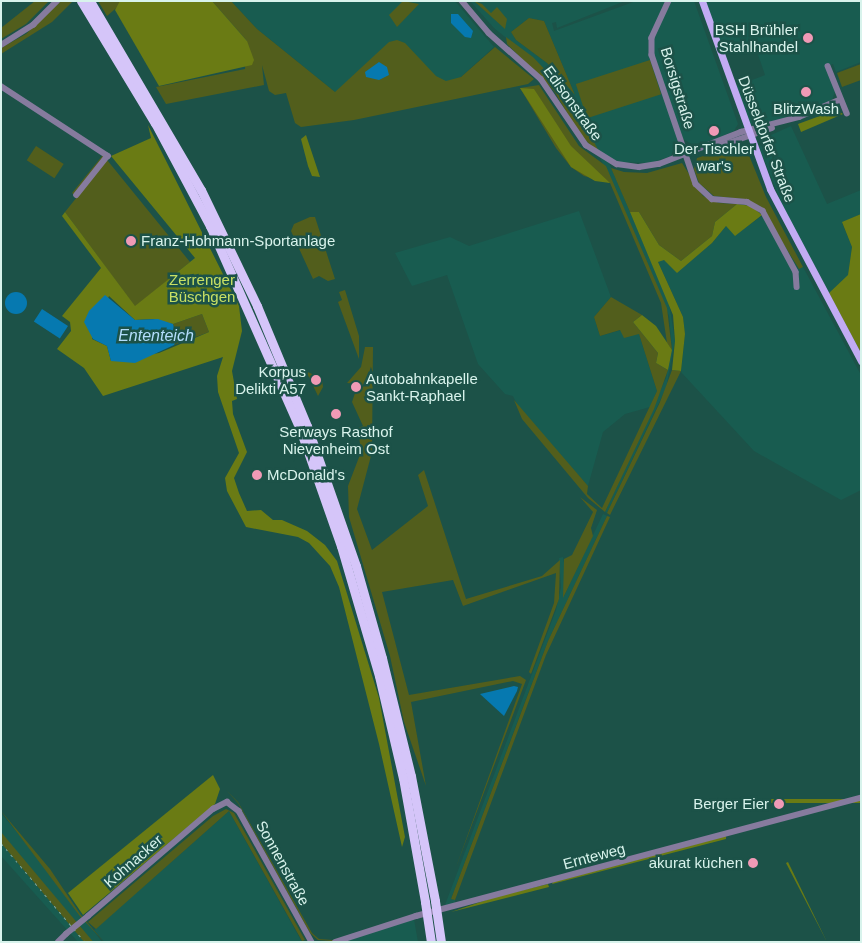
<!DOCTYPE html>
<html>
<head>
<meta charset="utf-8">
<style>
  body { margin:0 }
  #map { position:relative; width:862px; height:943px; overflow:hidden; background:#1c5248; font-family:Arial,sans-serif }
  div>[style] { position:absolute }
  .built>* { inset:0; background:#185c50 }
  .green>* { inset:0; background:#525e1c; transform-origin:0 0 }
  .forest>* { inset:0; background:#6a7b14; transform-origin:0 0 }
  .water>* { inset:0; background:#0679b0; transform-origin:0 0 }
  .round { border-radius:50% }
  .minor>* { height:5.5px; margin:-2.75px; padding:0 2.75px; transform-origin:2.75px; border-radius:2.75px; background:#867b9e }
  .major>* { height:7px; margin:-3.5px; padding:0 3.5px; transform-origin:3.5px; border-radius:3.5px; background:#c2abf3 }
  .highway>* { height:9px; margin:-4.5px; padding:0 4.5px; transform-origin:4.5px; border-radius:4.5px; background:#d5c5f9 }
  .rail>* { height:1px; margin-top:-0.5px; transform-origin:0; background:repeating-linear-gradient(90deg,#7ba39b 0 2.5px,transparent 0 7.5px) }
  .minor-bridge>* { height:5.5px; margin:-2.75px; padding:0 2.75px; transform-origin:2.75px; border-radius:2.75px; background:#867b9e }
  .highway-bridge>* { height:9px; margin:-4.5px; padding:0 4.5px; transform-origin:4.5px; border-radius:4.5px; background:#d5c5f9 }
  .dots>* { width:14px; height:14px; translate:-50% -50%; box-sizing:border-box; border:2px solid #1c5248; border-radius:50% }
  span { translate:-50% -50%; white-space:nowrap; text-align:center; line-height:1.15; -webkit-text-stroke:5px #1c5248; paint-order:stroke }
  .poi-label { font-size:15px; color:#d8f3ec }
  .right { translate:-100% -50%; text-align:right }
  .left { translate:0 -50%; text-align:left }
  .street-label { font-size:15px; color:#d8f3ec }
  .park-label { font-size:15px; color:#c8e064 }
  .water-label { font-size:16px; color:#b3ddfb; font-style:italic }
  .frame { position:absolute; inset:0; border:2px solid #d8f3ec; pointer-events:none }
</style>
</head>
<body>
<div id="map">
  <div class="built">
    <i style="clip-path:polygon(231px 1px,455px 1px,494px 47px,451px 86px,335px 92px,257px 29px)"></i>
    <i style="clip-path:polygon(evenodd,470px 1px,625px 1px,557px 28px,556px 22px,552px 23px,554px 31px,636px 1px,694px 1px,738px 124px,734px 131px,697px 147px,683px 139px,677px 141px,671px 156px,650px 163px,620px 162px,607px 158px,669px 303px,675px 341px,666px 388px,607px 513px,605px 512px,666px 378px,672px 350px,669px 316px,577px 105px,551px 74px,494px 28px,470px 1px,529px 18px,544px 21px,575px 95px,547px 63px,516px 40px,511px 32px,529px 18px)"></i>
    <i style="clip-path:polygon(705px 1px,861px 1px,861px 62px,836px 72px,833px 64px,827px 66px,835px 92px,831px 103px,777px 121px,753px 125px,749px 122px,736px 86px,765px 75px,754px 43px,724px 53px)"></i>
    <i style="clip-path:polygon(791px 126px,827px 204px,861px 190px,861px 214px,842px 223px,852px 247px,848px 276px,829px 293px,784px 209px,759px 147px,771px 135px)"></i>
    <i style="clip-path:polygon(579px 211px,611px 297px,594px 317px,600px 336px,621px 330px,639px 334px,657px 391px,650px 407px,625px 414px,603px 432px,588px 486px,521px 412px,513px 396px,505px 394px,478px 364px,447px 275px,412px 286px,395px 253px,450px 237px,469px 246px)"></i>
    <i style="clip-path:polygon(766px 213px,798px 268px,803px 267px,861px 375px,861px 490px,841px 500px,754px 451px,681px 372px,685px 334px,683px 317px,658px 262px,663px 259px,677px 272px,712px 243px,726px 226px,735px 235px)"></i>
    <i style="clip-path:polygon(603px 514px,607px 516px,548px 641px,523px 707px,451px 899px,455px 900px,455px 904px,445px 905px,556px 610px,561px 587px,559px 558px,563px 557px,564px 563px,564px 596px)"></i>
    <i style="clip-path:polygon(229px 811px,302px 942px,104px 942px,94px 930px)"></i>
    <i style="clip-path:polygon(1px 813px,49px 870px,102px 942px,78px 942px,1px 856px)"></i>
    <i style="clip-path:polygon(414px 919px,418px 942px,342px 942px)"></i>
  </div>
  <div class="green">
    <i style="clip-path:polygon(35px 1px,49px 1px,26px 24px,1px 39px,1px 28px)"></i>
    <i style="clip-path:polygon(61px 1px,73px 1px,52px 22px,1px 54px,1px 48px,26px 34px)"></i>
    <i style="clip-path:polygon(98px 1px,120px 1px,121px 4px,107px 16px)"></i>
    <i style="clip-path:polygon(212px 1px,231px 1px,257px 29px,335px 92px,389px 42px,397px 40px,405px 43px,436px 76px,446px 81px,461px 77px,495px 47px,534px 79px,528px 84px,354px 120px,301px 127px,295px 123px,286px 93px,275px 95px,269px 91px,262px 65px,264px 85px,166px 104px,156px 87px,245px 69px,247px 41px)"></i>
    <i style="clip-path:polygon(403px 1px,419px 4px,397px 27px,389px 15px)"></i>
    <i style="clip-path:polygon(474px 1px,482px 4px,491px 13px,497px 7px,507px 19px,505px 29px)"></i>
    <i style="clip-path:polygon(529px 18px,544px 21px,575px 95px,547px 63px,516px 40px,511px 32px)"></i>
    <i style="clip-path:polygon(506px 37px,533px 57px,568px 94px,601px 155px,580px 135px,554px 91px,507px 44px)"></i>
    <i style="left:650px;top:60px;width:36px;height:78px;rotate:72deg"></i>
    <i style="clip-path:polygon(861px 64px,861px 80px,842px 87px,837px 73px)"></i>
    <i style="clip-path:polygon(539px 85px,579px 146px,606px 166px,667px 308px,672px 350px,667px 343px,661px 303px,610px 183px,584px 176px,571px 167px,556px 148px,520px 88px)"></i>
    <i style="left:36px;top:146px;width:33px;height:17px;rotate:33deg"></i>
    <i style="clip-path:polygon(735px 146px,746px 148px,766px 197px,803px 267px,799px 269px,760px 206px,743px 199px,714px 196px,699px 183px,694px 169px,697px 158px)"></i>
    <i style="clip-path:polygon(103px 155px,190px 262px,135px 307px,65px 212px,77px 197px,72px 193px)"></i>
    <i style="clip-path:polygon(682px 163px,703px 196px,719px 203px,737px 204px,715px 222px,712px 236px,681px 261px,659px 245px,639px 212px,630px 212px,611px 168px,624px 172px,647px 173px)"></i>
    <i style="clip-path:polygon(310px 217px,315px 217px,335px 279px,328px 281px,319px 276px,313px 279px,291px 231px,294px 224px)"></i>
    <i style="clip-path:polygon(345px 290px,359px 336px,359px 359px,338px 302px,342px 300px,339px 292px)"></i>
    <i style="clip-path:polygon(611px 297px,642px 315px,633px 322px,658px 353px,656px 363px,668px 370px,654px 409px,605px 512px,588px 498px,522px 419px,514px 400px,588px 486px,587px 494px,602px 508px,657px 391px,639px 334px,624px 338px,620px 330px,600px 336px,594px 317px)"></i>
    <i style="clip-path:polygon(202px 314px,209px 332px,174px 345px,177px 339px,173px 324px)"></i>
    <i style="clip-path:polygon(365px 347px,373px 347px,372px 452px,357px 509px,372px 550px,428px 506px,418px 475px,424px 470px,466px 599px,542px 576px,560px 560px,559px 599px,531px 674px,529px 672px,554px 603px,556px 573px,463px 606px,453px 580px,382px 592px,409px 695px,520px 676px,526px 680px,455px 870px,522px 684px,513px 681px,411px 702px,426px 786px,404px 722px,390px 656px,349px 517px,348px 486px,361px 452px,358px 428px,363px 426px,352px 402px,358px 384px,347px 383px,361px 367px)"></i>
    <i style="clip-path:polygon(672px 370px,681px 371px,610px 515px,607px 513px,660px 402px)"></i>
    <i style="clip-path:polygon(306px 371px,322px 379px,323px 387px,318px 396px)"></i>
    <i style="clip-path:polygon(580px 497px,597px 510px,591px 528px,593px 536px,563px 598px,564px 559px,572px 555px,593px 512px)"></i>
    <i style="clip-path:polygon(607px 516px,610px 517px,546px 655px,455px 900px,451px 899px,548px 641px)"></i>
    <i style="clip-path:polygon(226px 790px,238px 802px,312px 933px,319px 939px,333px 940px,413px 915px,333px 941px,318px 940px,310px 933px,238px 803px)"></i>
    <i style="clip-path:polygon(226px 809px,234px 813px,305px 940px,302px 941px,229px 811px,96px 929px,88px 922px,213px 816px)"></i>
    <i style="clip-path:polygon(1px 811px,50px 869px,80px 914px,104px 942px,79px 915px)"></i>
    <i style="left:1px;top:832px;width:144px;height:7px;rotate:50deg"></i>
  </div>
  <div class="forest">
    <i style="clip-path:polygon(120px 1px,212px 1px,247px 41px,254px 60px,252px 65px,159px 86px,115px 10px)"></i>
    <i style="clip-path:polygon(520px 88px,534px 89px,571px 146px,610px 183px,595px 181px,571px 167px)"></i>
    <i style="clip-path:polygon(836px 110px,843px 114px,801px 132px,798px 124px)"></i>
    <i style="clip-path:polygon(evenodd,148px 125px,239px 306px,242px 331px,232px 371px,237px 399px,232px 401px,233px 414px,247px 452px,234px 478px,239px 493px,247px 511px,261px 510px,273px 520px,282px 520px,307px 531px,325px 545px,337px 561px,379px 698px,405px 837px,402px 847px,379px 744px,339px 587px,330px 566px,309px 543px,298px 537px,246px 527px,227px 491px,225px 478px,239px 453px,218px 392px,217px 376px,223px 357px,103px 396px,84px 368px,57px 349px,71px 331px,70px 322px,62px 316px,101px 268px,62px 216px,65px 212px,135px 306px,195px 258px,111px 156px,151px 138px,148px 125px,109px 296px,135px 320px,153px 319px,173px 324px,202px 314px,209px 332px,159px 353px,111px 361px,107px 346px,92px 339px,109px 296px)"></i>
    <i style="clip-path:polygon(306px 135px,320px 177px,312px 176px,308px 166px,301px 139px)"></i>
    <i style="clip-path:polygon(737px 204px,751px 206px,762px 215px,735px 236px,726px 226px,712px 243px,677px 273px,664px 260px,658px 262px,683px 317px,685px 334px,681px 371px,672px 370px,675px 341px,673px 315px,630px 212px,639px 212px,659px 245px,681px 261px,712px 236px,715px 222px)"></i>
    <i style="clip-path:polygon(861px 214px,861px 353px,829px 293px,848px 275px,852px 247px,842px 222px)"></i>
    <i style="clip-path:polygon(642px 315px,656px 326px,672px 350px,668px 370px,656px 363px,658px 353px,633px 322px)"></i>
    <i style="clip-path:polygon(213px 775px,220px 789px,215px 804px,83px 915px,68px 893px)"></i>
    <i style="left:861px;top:799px;width:4px;height:91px;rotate:90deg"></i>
    <i style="clip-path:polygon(726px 836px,726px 839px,552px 884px,553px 882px)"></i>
    <i style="clip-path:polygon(788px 862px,827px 942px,786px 863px)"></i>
    <i style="clip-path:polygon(548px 884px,549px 887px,451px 912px,495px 897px)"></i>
  </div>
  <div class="water">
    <i style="clip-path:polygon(451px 14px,458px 14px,465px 22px,473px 31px,471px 38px,465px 37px,451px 23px)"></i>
    <i style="clip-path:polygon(379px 62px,387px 67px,389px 75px,379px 80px,366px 77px,365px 72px)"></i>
    <i class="round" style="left:5px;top:292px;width:22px;height:22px"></i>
    <i style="clip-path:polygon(105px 295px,135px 320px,158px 319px,173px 324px,177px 339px,174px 345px,135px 363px,111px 361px,107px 346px,93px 339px,84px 322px,89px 311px)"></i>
    <i style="left:42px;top:309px;width:31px;height:15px;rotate:33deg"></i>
    <i style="clip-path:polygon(514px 686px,518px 687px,517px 691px,504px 716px,480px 694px)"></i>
  </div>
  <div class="minor">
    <i style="left:462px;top:1px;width:42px;rotate:49.8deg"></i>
    <i style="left:489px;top:33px;width:69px;rotate:41.5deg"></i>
    <i style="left:541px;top:79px;width:80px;rotate:55.7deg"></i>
    <i style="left:586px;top:145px;width:36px;rotate:32deg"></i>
    <i style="left:617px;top:164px;width:22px;rotate:8deg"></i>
    <i style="left:639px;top:167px;width:20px;rotate:-9deg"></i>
    <i style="left:659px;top:164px;width:88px;rotate:-21.3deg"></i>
    <i style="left:741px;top:132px;width:60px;rotate:-14.5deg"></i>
    <i style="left:799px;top:117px;width:43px;rotate:-23deg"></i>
    <i style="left:669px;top:1px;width:41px;rotate:114.7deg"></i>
    <i style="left:652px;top:38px;width:17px;rotate:90deg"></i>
    <i style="left:652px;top:55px;width:136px;rotate:71.2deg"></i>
    <i style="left:696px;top:184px;width:22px;rotate:43deg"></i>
    <i style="left:712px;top:199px;width:35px;rotate:5deg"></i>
    <i style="left:747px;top:202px;width:18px;rotate:29deg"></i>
    <i style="left:763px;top:211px;width:69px;rotate:61.6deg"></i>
    <i style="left:796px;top:272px;width:15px;rotate:86deg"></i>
    <i style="left:1px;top:45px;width:38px;rotate:-32deg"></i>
    <i style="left:33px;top:25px;width:34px;rotate:-45deg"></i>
    <i style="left:828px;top:66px;width:51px;rotate:68deg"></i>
    <i style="left:1px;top:86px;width:128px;rotate:33.2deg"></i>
    <i style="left:108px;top:156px;width:50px;rotate:128.5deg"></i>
    <i style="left:717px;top:147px;width:58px;rotate:-19.1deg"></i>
    <i style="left:88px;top:916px;width:165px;rotate:-40.6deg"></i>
    <i style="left:213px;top:809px;width:16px;rotate:-27deg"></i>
    <i style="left:227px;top:802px;width:15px;rotate:37deg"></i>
    <i style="left:239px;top:811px;width:150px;rotate:60.9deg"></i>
    <i style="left:58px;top:942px;width:11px;rotate:-45deg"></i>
    <i style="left:335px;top:942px;width:85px;rotate:-17.8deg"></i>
    <i style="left:416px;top:916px;width:460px;rotate:-14.9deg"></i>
  </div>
  <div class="major">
    <i style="left:702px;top:1px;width:200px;rotate:70.1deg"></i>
    <i style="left:770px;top:189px;width:195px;rotate:62.1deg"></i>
  </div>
  <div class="highway">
    <i style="left:81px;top:1px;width:143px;rotate:58.8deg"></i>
    <i style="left:155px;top:123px;width:117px;rotate:61.9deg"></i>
    <i style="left:210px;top:226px;width:222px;rotate:66.1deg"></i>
    <i style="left:300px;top:429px;width:124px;rotate:70.7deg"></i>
    <i style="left:341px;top:546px;width:135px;rotate:73.7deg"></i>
    <i style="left:379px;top:676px;width:105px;rotate:76.8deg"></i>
    <i style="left:403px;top:778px;width:126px;rotate:79.9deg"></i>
    <i style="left:90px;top:1px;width:219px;rotate:59.6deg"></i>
    <i style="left:201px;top:190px;width:129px;rotate:64.2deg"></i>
    <i style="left:257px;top:306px;width:130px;rotate:67.4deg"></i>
    <i style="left:307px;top:426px;width:148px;rotate:70.7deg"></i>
    <i style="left:356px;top:566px;width:96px;rotate:74.2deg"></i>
    <i style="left:382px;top:658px;width:122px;rotate:76.2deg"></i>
    <i style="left:411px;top:776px;width:127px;rotate:79.1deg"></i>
  </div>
  <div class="rail">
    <i style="left:1px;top:843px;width:130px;rotate:49.7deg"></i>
  </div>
  <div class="minor-bridge">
    <i style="left:66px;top:934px;width:28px;rotate:-39deg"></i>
  </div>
  <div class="highway-bridge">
    <i style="left:435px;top:901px;width:41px;rotate:81.7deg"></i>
    <i style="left:425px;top:902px;width:40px;rotate:81.5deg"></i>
  </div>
  <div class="dots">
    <i style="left:808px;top:38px;background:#f09ab6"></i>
    <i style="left:806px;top:92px;background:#f09ab6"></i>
    <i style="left:714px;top:131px;background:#f09ab6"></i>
    <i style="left:131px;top:241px;background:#f09ab6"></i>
    <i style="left:316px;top:380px;background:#f09ab6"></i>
    <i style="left:356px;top:387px;background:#f09ab6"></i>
    <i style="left:336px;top:414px;background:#f09ab6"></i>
    <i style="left:257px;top:475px;background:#f09ab6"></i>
    <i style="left:779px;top:804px;background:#f09ab6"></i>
    <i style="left:753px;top:863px;background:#f09ab6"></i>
  </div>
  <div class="poi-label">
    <span class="right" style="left:798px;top:38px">BSH Brühler<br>Stahlhandel</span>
    <span style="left:806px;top:109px">BlitzWash</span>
    <span style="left:714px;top:157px">Der Tischler<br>war's</span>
    <span class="left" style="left:141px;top:241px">Franz-Hohmann-Sportanlage</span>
    <span class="right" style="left:306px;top:380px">Korpus<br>Delikti A57</span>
    <span class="left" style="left:366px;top:387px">Autobahnkapelle<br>Sankt-Raphael</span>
    <span style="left:336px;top:440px">Serways Rasthof<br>Nievenheim Ost</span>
    <span class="left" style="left:267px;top:475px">McDonald's</span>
    <span class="right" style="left:769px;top:804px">Berger Eier</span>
    <span class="right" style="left:743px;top:863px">akurat küchen</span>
  </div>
  <div class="street-label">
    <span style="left:678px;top:88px;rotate:73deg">Borsigstraße</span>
    <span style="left:573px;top:103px;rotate:54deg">Edisonstraße</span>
    <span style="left:767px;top:139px;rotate:69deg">Düsseldorfer Straße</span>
    <span style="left:594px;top:856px;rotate:-15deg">Ernteweg</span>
    <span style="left:133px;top:861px;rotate:-41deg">Kohnacker</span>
    <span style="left:283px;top:863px;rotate:61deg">Sonnenstraße</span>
  </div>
  <div class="park-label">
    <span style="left:202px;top:288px">Zerrenger<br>Büschgen</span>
  </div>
  <div class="water-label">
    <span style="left:156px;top:336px">Ententeich</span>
  </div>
  <div class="frame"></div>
</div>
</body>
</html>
